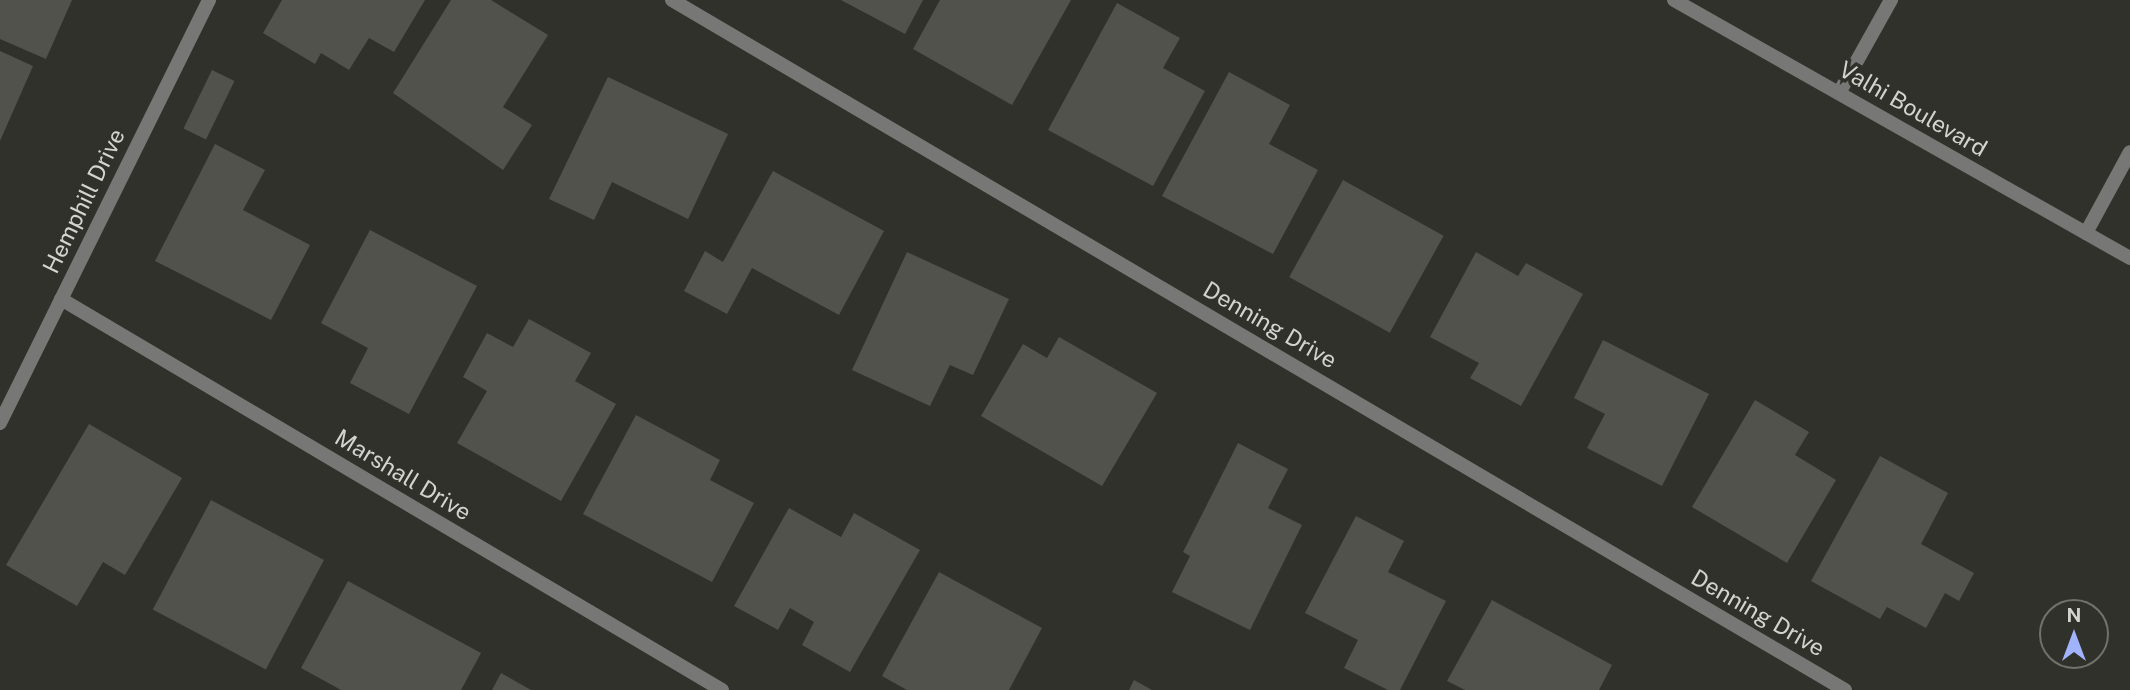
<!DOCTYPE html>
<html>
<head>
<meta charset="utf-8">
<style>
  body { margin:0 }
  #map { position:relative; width:2130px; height:690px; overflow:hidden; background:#31312b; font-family:"Public Sans",sans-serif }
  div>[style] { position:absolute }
  .building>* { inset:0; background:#52524c; transform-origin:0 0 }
  .service>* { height:14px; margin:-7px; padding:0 7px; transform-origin:7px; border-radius:7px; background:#777775 }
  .minor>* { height:14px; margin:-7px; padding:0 7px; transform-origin:7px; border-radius:7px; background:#777775 }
  .tertiary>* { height:14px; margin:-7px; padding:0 7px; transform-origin:7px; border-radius:7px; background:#777775 }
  span { translate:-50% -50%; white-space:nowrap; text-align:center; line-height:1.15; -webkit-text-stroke:7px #31312b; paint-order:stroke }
  .street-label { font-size:23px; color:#d3d3d0 }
  .north { position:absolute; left:2039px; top:599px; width:70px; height:70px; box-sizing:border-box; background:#31312b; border:2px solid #72726d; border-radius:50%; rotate:0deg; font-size:19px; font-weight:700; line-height:28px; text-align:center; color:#d3d3d0 }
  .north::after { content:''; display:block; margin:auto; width:24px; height:32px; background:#a1b3fd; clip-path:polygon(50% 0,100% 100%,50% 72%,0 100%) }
</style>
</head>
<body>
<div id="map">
  <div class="building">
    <i style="clip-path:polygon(0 0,72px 0,46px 59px,0 39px)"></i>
    <i style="clip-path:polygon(282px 0,425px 0,394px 52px,369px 38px,349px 70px,321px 53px,315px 64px,263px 33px)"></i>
    <i style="clip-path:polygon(451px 0,491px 0,548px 35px,503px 107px,532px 125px,503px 170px,393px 93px)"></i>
    <i style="clip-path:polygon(841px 0,923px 0,905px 34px)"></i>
    <i style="clip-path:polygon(940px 0,1071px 0,1012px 105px,913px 49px)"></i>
    <i style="clip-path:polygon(1117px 3px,1180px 38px,1163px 68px,1205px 91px,1153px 186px,1048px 130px)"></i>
    <i style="clip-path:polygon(0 51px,33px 66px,0 141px)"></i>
    <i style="left:212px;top:70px;width:25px;height:65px;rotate:26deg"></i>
    <i style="clip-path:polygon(1229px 72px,1290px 105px,1269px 144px,1318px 170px,1273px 254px,1162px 196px)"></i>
    <i style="clip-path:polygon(608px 77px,728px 134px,688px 219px,612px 182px,594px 220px,549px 199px)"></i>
    <i style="clip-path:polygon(215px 144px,265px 170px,243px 210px,310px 245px,271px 320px,155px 261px)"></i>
    <i style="clip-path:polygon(773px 171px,884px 231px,839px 315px,752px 268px,727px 314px,684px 291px,705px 251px,723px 262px)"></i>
    <i style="left:1343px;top:180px;width:115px;height:111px;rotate:29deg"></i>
    <i style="clip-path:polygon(370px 230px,477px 286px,409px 414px,350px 383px,368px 348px,321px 323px)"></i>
    <i style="clip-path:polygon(907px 252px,1009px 299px,973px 375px,950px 365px,930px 406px,852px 370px)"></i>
    <i style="clip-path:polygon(1476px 252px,1518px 276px,1526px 263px,1583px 294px,1521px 406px,1470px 378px,1479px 363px,1430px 337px)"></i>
    <i style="clip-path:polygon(529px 319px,591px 353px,575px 381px,616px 404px,561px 501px,457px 443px,487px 391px,463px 377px,487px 333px,513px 347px)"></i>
    <i style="clip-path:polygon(1059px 337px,1157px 393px,1102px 486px,981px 416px,1023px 344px,1047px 358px)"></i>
    <i style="clip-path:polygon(1603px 340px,1709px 394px,1662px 486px,1587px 448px,1605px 414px,1574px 398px)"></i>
    <i style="clip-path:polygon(1755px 400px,1809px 432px,1795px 455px,1836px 480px,1787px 563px,1692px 507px)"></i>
    <i style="clip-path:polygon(636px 415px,720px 460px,710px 480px,754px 503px,712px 582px,583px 514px)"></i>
    <i style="clip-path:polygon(89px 424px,182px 478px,125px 575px,103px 562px,77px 606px,6px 565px)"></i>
    <i style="clip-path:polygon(1238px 443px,1288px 469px,1268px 508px,1302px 525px,1250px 630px,1172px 592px,1190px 556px,1183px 552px)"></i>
    <i style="clip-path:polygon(1880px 456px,1948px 493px,1921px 544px,1974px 573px,1959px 601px,1945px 593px,1926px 628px,1887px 607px,1880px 619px,1811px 581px)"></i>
    <i style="left:211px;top:500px;width:128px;height:124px;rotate:28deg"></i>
    <i style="clip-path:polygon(789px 508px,841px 537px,854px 513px,920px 550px,850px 672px,802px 645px,814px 622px,790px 608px,778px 630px,734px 606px)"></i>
    <i style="clip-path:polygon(1356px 516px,1404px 541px,1388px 572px,1446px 601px,1400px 690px,1388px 690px,1344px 668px,1358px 640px,1305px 613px)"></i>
    <i style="clip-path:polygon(939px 572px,1042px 628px,1009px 690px,907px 690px,882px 676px)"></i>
    <i style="clip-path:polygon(348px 581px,481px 653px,461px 690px,341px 690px,301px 668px)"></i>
    <i style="clip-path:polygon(1492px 600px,1612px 665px,1599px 690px,1465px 690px,1447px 681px)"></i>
    <i style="clip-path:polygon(501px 673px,531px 690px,492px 690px)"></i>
    <i style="clip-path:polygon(1134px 680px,1152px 690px,1129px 690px)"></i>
  </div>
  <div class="service">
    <i style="left:1839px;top:93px;width:107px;rotate:-60.8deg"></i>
    <i style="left:2086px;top:233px;width:92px;rotate:-61.5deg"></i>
  </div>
  <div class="minor">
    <i style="left:672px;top:0;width:1361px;rotate:30.47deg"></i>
    <i style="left:61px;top:299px;width:768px;rotate:30.61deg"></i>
    <i style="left:0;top:423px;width:472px;rotate:-63.7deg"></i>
  </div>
  <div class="tertiary">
    <i style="left:1674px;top:0;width:524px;rotate:29.5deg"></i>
  </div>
  <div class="street-label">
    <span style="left:1913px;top:109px;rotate:30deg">Valhi Boulevard</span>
    <span style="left:84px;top:201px;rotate:-64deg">Hemphill Drive</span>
    <span style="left:1270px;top:325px;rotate:30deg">Denning Drive</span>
    <span style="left:403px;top:475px;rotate:31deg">Marshall Drive</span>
    <span style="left:1758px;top:613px;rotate:30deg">Denning Drive</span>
  </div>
  <div class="north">N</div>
</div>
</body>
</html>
